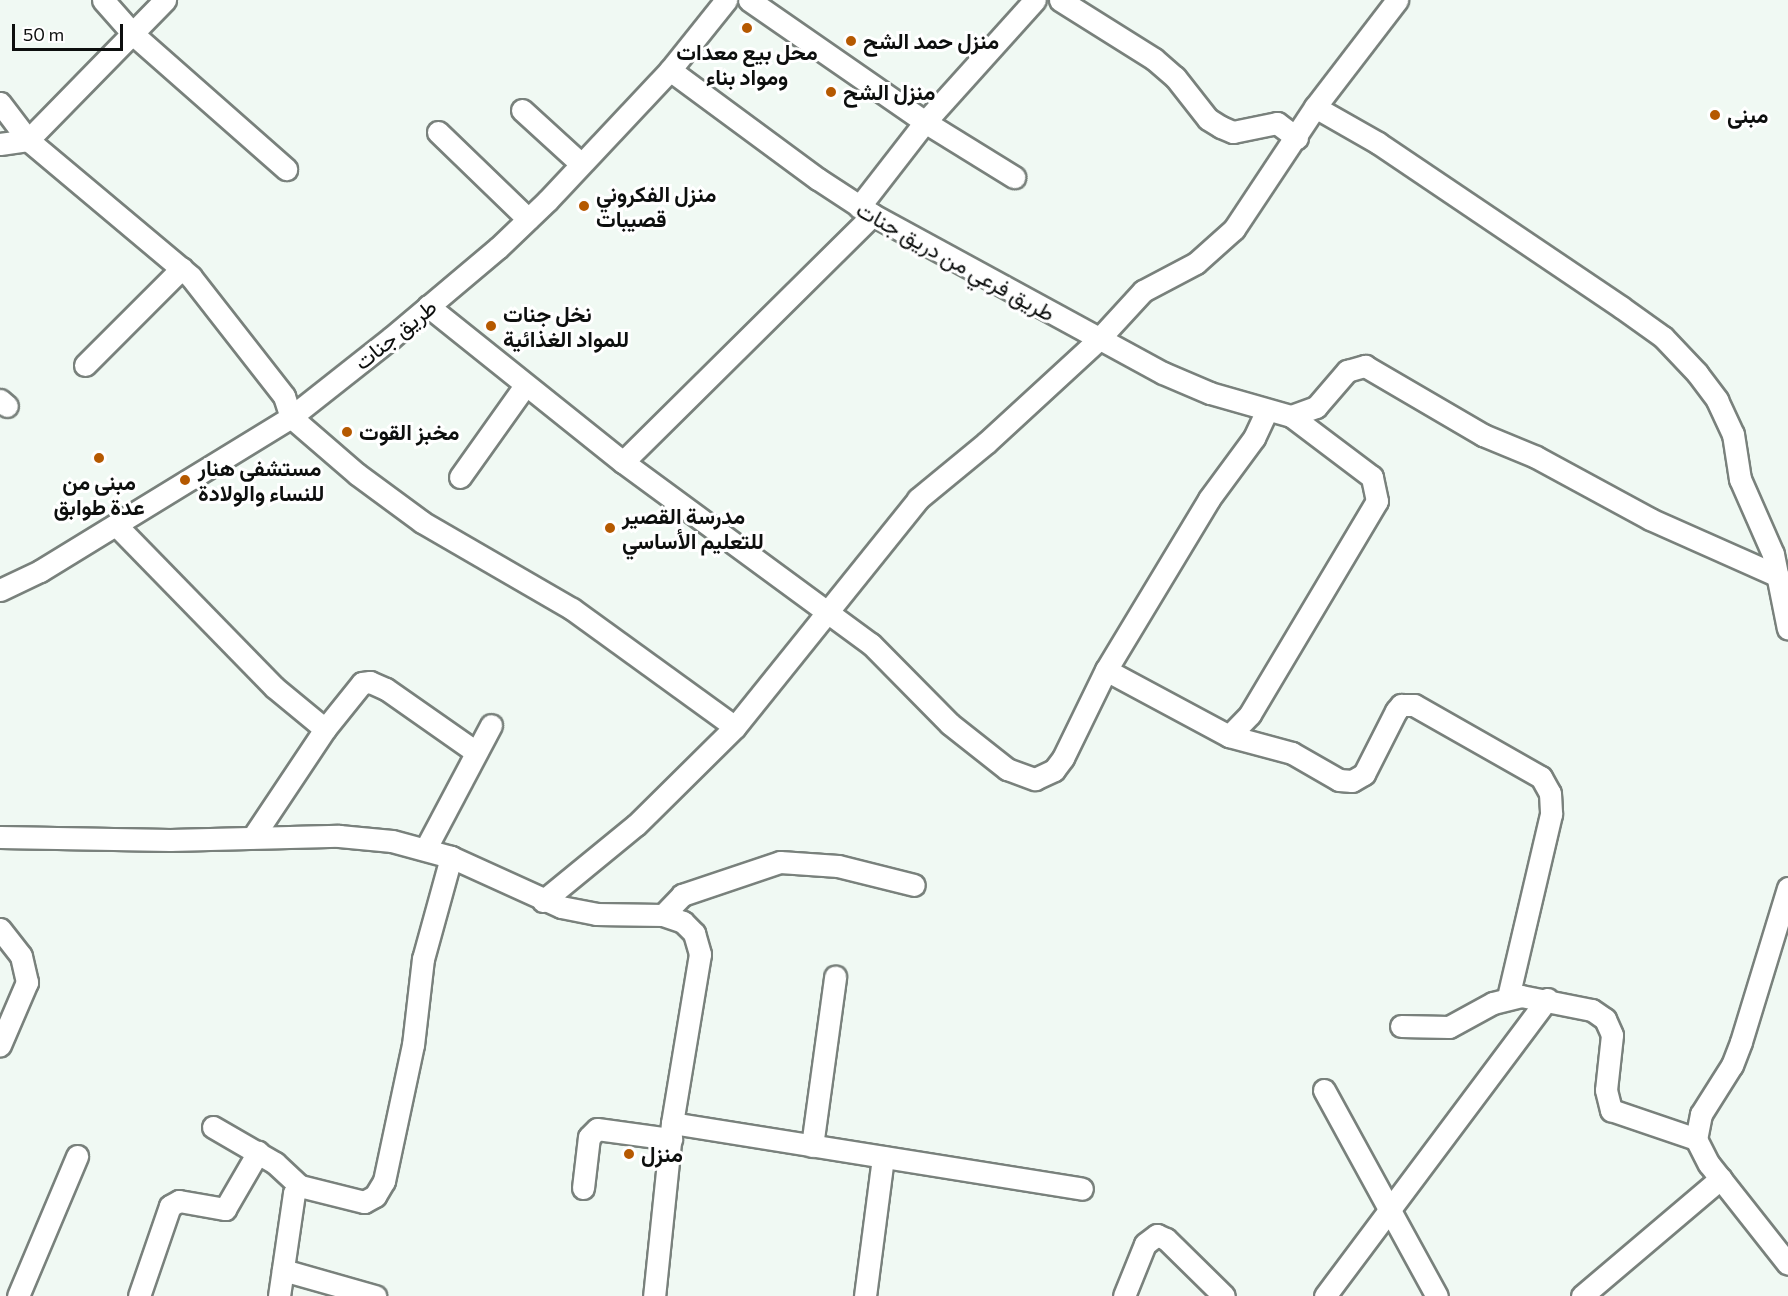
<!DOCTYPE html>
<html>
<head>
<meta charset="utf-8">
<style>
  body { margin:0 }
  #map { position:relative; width:1788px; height:1296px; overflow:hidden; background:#f0f9f3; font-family:Commissioner,Vazirmatn,sans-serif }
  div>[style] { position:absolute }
  .roads { filter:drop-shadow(2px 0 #79817c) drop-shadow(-2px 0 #79817c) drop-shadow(0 2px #79817c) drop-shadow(0 -2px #79817c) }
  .minor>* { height:21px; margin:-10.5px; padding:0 10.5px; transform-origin:10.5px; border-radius:10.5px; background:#fff }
  .dots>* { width:16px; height:16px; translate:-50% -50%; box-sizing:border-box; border:3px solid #fff; border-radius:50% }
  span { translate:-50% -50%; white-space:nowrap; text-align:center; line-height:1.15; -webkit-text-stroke:6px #fff; paint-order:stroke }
  .poi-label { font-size:22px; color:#0d0f0e; font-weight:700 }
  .left { translate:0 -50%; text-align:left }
  .street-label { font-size:22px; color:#0d0f0e }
  .scale { position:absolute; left:12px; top:24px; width:111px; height:27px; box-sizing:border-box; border:3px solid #0d0f0e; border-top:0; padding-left:8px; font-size:18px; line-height:21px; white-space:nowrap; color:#0d0f0e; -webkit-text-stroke:4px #fff; paint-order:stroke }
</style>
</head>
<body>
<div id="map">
  <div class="roads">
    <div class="minor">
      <i style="left:103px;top:0;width:47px;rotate:48.5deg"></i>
      <i style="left:134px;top:35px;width:203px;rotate:41.4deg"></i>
      <i style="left:749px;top:0;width:214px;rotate:34.7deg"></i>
      <i style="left:925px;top:122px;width:105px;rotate:31.7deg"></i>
      <i style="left:1060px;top:0;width:111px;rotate:32.1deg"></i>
      <i style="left:1154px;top:59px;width:28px;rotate:41deg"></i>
      <i style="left:1175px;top:77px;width:53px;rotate:51.8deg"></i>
      <i style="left:1208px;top:119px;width:15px;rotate:32deg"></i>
      <i style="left:1221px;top:127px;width:13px;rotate:23deg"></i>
      <i style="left:1233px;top:132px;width:45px;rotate:-11.6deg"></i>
      <i style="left:1277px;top:123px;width:25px;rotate:37deg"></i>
      <i style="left:670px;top:70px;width:184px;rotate:36.4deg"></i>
      <i style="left:818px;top:179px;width:66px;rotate:33.2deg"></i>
      <i style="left:873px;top:215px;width:330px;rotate:28.6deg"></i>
      <i style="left:1163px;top:373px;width:51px;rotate:23.1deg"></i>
      <i style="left:1210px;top:393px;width:84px;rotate:15.9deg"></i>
      <i style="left:1291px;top:416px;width:27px;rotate:-20deg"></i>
      <i style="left:1316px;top:407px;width:48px;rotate:-49.3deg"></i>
      <i style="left:1347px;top:371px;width:19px;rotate:-16deg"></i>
      <i style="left:1365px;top:366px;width:137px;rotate:30.3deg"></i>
      <i style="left:1483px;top:435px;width:57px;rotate:22.5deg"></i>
      <i style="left:1536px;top:457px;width:130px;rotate:28.5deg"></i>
      <i style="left:1650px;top:519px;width:140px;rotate:24deg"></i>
      <i style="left:0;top:103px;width:46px;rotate:52.9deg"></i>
      <i style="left:28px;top:140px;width:213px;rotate:40deg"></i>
      <i style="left:191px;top:277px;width:151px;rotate:52deg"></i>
      <i style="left:284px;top:396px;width:22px;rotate:72deg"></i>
      <i style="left:291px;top:417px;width:87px;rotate:40.8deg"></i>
      <i style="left:357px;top:474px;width:81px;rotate:36.4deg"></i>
      <i style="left:422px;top:522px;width:173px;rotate:30.1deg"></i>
      <i style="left:572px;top:609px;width:201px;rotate:35.9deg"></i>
      <i style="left:1315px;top:107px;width:73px;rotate:29.7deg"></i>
      <i style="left:1378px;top:143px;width:293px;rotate:34deg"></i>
      <i style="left:1621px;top:307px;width:52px;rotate:35.5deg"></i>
      <i style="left:1663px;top:337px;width:50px;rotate:46.6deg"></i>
      <i style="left:1697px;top:373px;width:34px;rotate:53deg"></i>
      <i style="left:1717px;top:400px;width:38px;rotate:65deg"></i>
      <i style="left:1733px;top:434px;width:46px;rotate:81.2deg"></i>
      <i style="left:1740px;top:479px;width:82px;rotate:66.3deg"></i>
      <i style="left:1773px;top:554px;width:76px;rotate:78.7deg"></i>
      <i style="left:522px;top:110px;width:79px;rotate:42.4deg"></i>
      <i style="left:438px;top:132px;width:125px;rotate:44deg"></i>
      <i style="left:0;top:144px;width:28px;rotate:-8deg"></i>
      <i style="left:28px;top:140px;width:196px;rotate:-45.6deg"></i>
      <i style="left:859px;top:207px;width:108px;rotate:-52.2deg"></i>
      <i style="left:925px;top:122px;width:164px;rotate:-48deg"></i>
      <i style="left:428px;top:306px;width:250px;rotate:38.7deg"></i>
      <i style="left:623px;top:462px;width:308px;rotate:36.3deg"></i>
      <i style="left:871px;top:644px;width:112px;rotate:45.4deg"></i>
      <i style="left:950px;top:724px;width:73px;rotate:38.3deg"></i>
      <i style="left:1007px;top:769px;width:30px;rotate:20deg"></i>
      <i style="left:1035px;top:779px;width:21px;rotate:-25deg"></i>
      <i style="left:1054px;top:770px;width:15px;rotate:-53deg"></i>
      <i style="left:1063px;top:758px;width:98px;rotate:-64deg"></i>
      <i style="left:1106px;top:670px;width:200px;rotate:-58.9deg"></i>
      <i style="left:1209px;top:499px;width:76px;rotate:-53.6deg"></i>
      <i style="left:1254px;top:438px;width:29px;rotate:-65deg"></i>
      <i style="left:85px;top:365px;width:137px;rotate:-45deg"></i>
      <i style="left:0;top:400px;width:9px;rotate:41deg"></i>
      <i style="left:623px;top:462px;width:351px;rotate:-44.7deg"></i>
      <i style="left:460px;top:477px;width:110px;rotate:-54.6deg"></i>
      <i style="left:116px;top:525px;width:226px;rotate:45.7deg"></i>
      <i style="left:274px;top:687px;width:66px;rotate:39.5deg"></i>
      <i style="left:325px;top:729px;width:130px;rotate:123.7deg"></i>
      <i style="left:0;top:590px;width:44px;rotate:-25.4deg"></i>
      <i style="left:40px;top:571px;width:294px;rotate:-31.5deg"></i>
      <i style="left:291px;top:417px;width:127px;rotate:-38.3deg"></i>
      <i style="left:391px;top:338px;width:140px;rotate:-40.1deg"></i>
      <i style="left:498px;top:248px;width:69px;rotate:-43.8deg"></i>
      <i style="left:548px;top:200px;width:178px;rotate:-46.8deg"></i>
      <i style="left:670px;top:70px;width:90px;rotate:-51.3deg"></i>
      <i style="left:1106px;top:670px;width:140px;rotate:28.2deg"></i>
      <i style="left:1229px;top:736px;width:30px;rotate:-46deg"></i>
      <i style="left:1250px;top:714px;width:248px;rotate:-59.2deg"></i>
      <i style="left:1377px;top:501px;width:25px;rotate:-102deg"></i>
      <i style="left:1372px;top:477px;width:101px;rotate:-143deg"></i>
      <i style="left:325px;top:729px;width:59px;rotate:-51.2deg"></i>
      <i style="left:362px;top:683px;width:8px;rotate:-7deg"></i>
      <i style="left:370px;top:682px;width:17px;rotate:24deg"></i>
      <i style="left:386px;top:689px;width:110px;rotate:35deg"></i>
      <i style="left:1229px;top:736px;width:65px;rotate:15.1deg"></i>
      <i style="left:1292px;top:753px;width:54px;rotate:29.9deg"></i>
      <i style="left:1339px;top:780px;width:13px;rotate:4deg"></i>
      <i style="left:1352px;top:781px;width:14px;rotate:-30deg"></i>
      <i style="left:1364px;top:774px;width:71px;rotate:-63.1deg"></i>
      <i style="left:1396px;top:711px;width:8px;rotate:-50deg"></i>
      <i style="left:1401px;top:705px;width:13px"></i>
      <i style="left:1414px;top:705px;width:146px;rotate:29.6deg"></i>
      <i style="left:1541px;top:777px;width:18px;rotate:61deg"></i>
      <i style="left:1550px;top:793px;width:21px;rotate:87deg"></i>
      <i style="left:1551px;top:814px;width:189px;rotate:103.2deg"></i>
      <i style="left:0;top:837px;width:170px;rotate:1deg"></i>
      <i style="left:170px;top:840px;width:169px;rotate:-1.4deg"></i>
      <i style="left:339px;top:836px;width:53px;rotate:5.4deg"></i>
      <i style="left:392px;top:841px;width:61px;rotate:15.2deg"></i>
      <i style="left:451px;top:857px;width:121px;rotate:24.4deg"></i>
      <i style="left:561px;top:907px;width:36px;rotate:11deg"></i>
      <i style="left:596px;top:914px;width:67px;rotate:0.9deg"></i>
      <i style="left:663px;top:915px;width:21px;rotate:19deg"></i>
      <i style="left:683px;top:922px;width:16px;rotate:45deg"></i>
      <i style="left:694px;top:933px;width:22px;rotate:74deg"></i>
      <i style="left:700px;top:954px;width:171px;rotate:99.4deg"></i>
      <i style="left:672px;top:1123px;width:174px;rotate:95.9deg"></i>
      <i style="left:426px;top:848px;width:139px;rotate:-62.1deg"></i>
      <i style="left:1788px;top:888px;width:161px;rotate:107deg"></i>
      <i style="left:1741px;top:1042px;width:25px;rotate:111deg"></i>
      <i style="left:1732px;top:1065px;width:58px;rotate:122.3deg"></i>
      <i style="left:1701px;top:1114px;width:25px;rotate:101deg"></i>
      <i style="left:1696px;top:1139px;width:28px;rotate:63deg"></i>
      <i style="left:1709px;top:1164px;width:127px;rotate:51.7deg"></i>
      <i style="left:543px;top:901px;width:120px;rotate:-39.3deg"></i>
      <i style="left:636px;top:825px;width:139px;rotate:-44.7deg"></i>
      <i style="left:735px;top:727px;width:292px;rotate:-51.2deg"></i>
      <i style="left:918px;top:499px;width:88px;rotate:-39.5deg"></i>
      <i style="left:986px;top:443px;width:152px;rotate:-42.6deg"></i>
      <i style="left:1098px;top:340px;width:67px;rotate:-47.4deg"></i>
      <i style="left:1143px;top:291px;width:60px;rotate:-27.8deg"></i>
      <i style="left:1196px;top:263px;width:51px;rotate:-41.8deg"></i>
      <i style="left:1234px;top:229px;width:146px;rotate:-56.4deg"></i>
      <i style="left:1315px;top:107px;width:135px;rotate:-52.5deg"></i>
      <i style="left:663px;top:915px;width:28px;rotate:-46deg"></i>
      <i style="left:682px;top:895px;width:103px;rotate:-18.6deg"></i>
      <i style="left:780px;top:862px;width:58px;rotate:3.9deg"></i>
      <i style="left:838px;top:866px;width:78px;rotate:14deg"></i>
      <i style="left:0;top:929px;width:34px;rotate:52deg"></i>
      <i style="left:21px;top:956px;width:27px;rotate:77deg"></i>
      <i style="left:27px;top:982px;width:69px;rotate:113.2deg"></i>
      <i style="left:1401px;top:1026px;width:48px;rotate:1.2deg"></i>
      <i style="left:1449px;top:1027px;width:50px;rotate:-28.6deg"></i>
      <i style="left:1493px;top:1003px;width:29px;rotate:-14deg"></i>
      <i style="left:1521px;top:996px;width:72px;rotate:11.2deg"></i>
      <i style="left:1592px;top:1010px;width:16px;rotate:35deg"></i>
      <i style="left:1605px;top:1019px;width:17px;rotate:66deg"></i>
      <i style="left:1612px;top:1035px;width:55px;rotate:96.2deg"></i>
      <i style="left:1606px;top:1090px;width:21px;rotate:76deg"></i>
      <i style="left:1611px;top:1110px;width:90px;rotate:18.8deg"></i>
      <i style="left:1324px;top:1090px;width:235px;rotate:61.3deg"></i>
      <i style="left:672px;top:1123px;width:415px;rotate:9.1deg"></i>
      <i style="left:213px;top:1127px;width:72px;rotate:30.1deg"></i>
      <i style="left:275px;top:1163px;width:34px;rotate:43deg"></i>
      <i style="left:812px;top:1146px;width:171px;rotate:-82.2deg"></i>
      <i style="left:583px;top:1188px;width:51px;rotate:-83.3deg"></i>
      <i style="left:589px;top:1137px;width:11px;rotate:-45deg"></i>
      <i style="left:597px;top:1129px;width:75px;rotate:7.7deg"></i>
      <i style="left:283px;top:1270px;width:96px;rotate:15.8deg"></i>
      <i style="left:18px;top:1296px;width:152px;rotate:-67.1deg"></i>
      <i style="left:139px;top:1296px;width:95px;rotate:-71deg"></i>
      <i style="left:170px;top:1206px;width:10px;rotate:-29deg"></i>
      <i style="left:179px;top:1201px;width:47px;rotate:9.9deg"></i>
      <i style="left:225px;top:1209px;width:66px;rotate:-59.9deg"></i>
      <i style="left:279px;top:1296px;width:104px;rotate:-81.7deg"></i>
      <i style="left:294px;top:1193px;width:9px;rotate:-49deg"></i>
      <i style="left:300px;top:1186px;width:66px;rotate:14deg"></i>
      <i style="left:364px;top:1202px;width:13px;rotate:-29deg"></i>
      <i style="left:375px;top:1196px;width:17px;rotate:-59deg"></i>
      <i style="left:384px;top:1181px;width:139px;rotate:-78deg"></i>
      <i style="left:413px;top:1045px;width:87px;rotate:-83.4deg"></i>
      <i style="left:423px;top:959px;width:106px;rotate:-74.6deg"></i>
      <i style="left:865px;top:1296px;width:140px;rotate:-82.6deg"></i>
      <i style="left:1124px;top:1296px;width:56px;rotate:-68deg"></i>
      <i style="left:1145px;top:1244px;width:15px;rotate:-37deg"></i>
      <i style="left:1157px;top:1235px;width:10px;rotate:24deg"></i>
      <i style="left:1166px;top:1239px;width:81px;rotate:44.5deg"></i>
      <i style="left:1325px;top:1296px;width:371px;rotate:-53.2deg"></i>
      <i style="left:1582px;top:1296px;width:182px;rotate:-40.3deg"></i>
    </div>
  </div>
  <div class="dots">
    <i style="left:747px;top:28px;background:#b55900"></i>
    <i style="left:851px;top:41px;background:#b55900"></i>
    <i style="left:831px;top:92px;background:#b55900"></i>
    <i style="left:1715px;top:115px;background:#b55900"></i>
    <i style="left:584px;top:206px;background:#b55900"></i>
    <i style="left:491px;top:326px;background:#b55900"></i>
    <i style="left:347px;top:432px;background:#b55900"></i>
    <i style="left:99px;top:458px;background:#b55900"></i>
    <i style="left:185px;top:480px;background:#b55900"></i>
    <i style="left:610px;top:528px;background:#b55900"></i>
    <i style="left:629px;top:1154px;background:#b55900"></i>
  </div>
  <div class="poi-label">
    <span class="left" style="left:863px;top:41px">منزل حمد الشح</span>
    <span style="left:747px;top:64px">محل بيع معدات<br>ومواد بناء</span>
    <span class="left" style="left:843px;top:92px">منزل الشح</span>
    <span class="left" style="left:1727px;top:115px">مبنى</span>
    <span class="left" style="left:596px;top:206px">منزل الفكروني<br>قصيبات</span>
    <span class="left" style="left:503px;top:326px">نخل جنات<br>للمواد الغذائية</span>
    <span class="left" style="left:359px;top:432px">مخبز القوت</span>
    <span class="left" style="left:198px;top:480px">مستشفى هنار<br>للنساء والولادة</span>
    <span style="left:99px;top:494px">مبنى من<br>عدة طوابق</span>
    <span class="left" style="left:622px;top:528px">مدرسة القصير<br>للتعليم الأساسي</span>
    <span class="left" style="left:641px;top:1154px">منزل</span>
  </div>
  <div class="street-label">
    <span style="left:956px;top:261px;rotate:29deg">طريق فرعي من دريق جنات</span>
    <span style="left:395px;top:334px;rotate:-39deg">طريق جنات</span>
  </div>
  <div class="scale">50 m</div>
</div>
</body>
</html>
